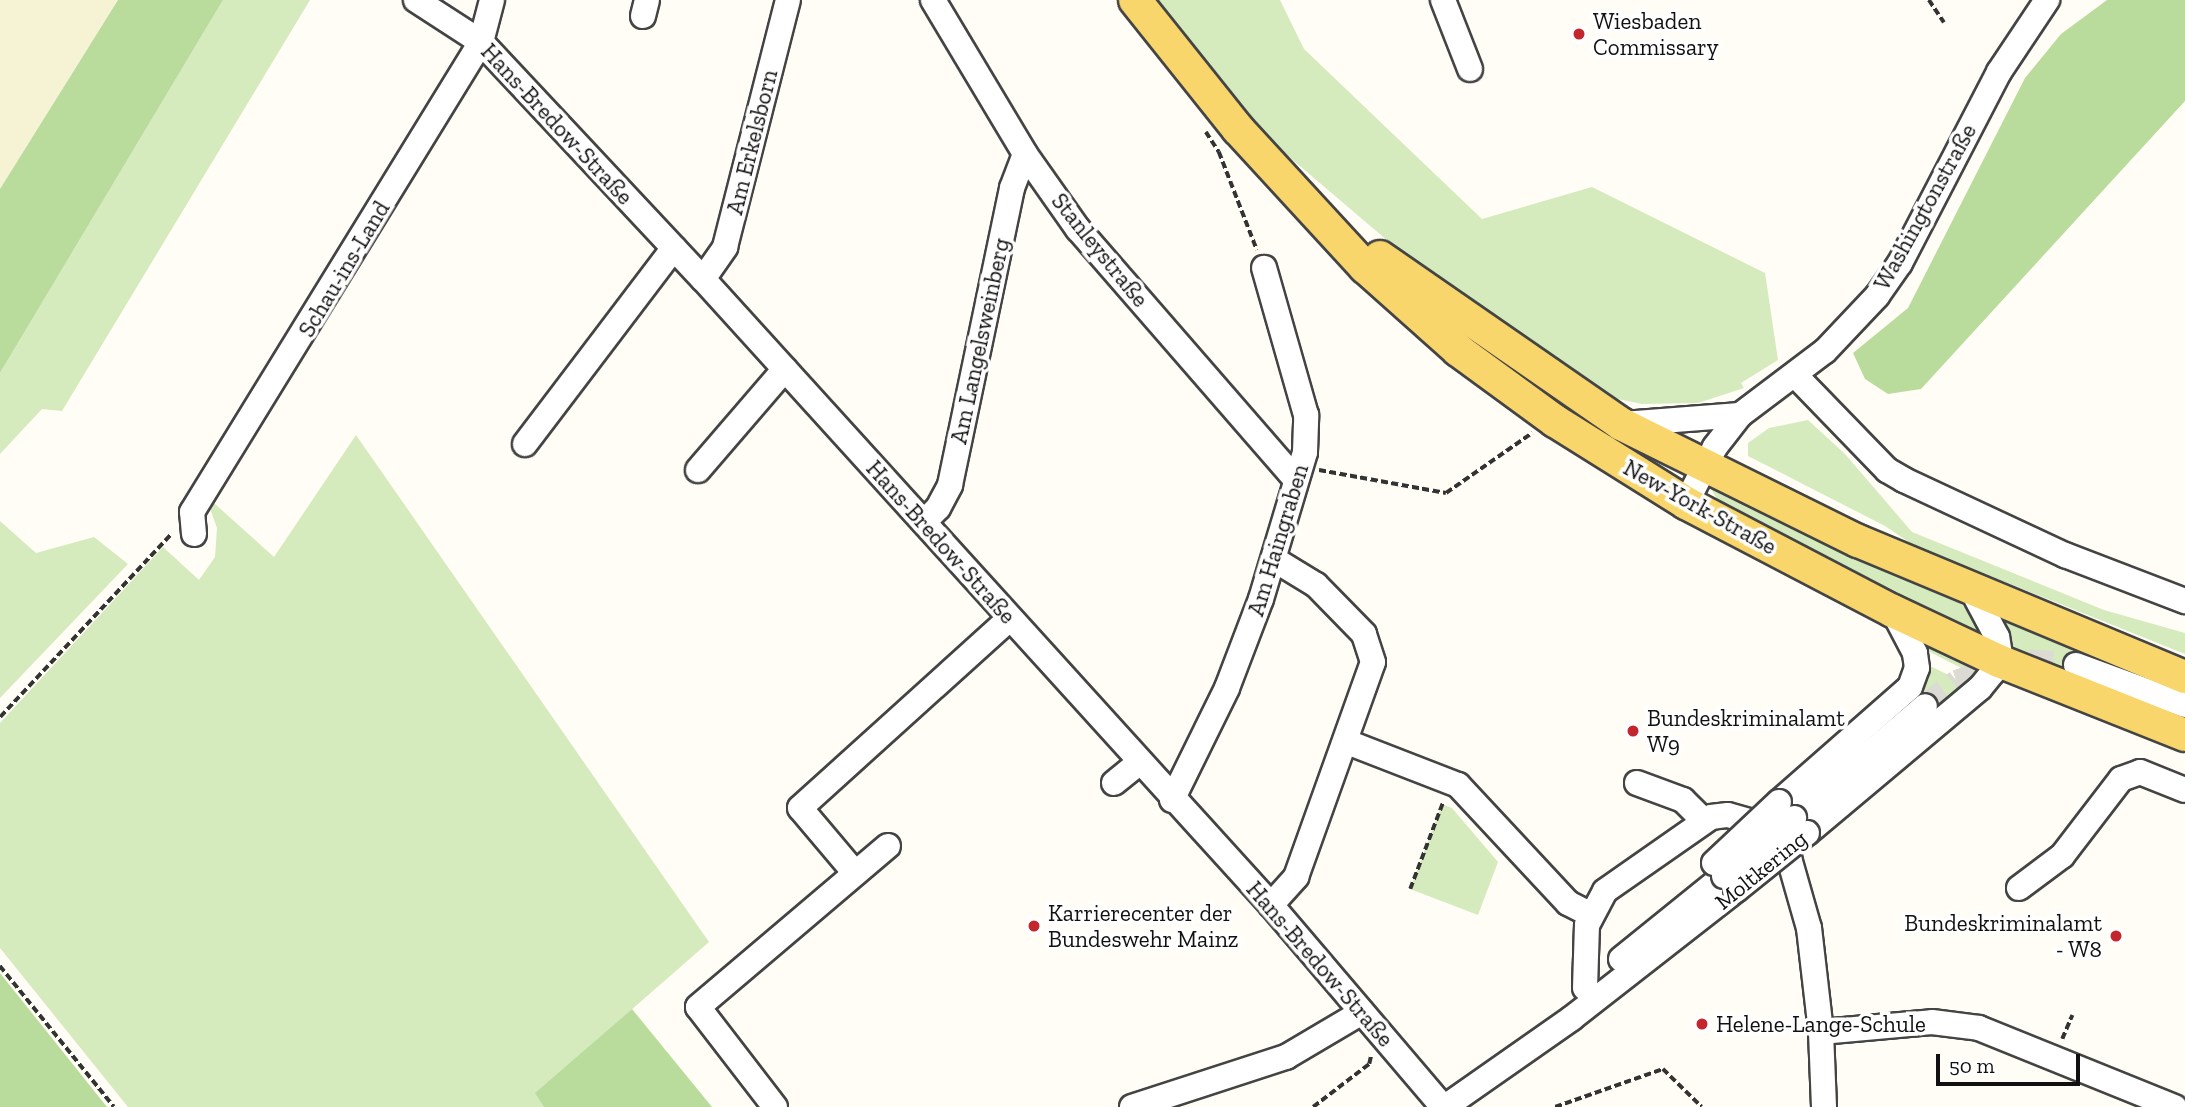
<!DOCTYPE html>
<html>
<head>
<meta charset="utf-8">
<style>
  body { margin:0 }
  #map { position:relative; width:2185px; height:1107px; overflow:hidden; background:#fffdf5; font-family:"Zilla Slab",serif }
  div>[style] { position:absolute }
  .farmland>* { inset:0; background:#f6f3d4 }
  .green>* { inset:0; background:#d5ebbd }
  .forest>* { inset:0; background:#b9dc9c }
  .minor-tunnel>* { height:24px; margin-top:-12px; transform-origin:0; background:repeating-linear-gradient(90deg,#dbdad3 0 24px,transparent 0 36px) }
  .path>* { height:3.5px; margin-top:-1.75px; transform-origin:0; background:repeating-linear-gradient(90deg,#333 0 7px,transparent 0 10.5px) }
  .roads { filter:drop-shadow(2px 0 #444) drop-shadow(-2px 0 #444) drop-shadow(0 2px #444) drop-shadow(0 -2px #444) }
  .minor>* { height:24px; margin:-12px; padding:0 12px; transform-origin:12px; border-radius:12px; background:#fff }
  .major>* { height:32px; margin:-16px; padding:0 16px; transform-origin:16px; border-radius:16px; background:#f9d66b }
  .bridges { filter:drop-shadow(2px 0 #444) drop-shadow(-2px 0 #444) drop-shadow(0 2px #444) drop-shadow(0 -2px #444) }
  .minor-bridge>* { height:24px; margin:-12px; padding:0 12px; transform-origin:12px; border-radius:12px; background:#fff }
  .dots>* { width:19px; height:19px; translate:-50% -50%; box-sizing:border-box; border:4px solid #fff; border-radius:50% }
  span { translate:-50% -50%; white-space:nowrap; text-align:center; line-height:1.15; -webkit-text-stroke:7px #fff; paint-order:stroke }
  .poi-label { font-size:23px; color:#111 }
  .left { translate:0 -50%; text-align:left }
  .right { translate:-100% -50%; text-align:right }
  .street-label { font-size:23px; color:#111 }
  .scale { position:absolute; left:1936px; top:1054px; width:144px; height:32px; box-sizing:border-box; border:4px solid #111; border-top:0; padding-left:9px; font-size:21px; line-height:24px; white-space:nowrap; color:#111; -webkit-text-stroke:5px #fff; paint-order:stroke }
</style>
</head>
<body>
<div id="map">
  <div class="farmland">
    <i style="clip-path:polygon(0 0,118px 0,0 189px)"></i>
  </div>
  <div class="green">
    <i style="clip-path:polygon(223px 0,310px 0,62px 411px,42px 409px,0 454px,0 373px)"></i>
    <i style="clip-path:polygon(1156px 0,1280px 0,1304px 49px,1482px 219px,1592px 187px,1765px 273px,1778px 360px,1741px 383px,1744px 388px,1698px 403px,1642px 404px,1594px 394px,1422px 270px,1274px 144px)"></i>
    <i style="clip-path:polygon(1808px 420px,1845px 454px,1912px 532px,2104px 610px,2185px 633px,2185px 654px,1913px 545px,1885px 526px,1748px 456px,1748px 443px,1769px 428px)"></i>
    <i style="clip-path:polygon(356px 435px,709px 942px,536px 1093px,544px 1107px,128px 1107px,0 948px,0 723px,163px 547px,199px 580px,215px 557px,217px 528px,205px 495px,274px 557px)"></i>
    <i style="clip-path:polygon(1708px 484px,1945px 591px,1973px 614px,1982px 639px,1739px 515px,1717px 499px)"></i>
    <i style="clip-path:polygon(0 521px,36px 553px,94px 537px,128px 564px,0 698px)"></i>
    <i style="clip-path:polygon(1995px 614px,2080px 647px,2073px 679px,2003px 649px)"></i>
    <i style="clip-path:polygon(1921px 637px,1979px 666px,1975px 675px,1922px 648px)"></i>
    <i style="clip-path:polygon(1924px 663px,1967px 684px,1933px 714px,1914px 694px)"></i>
    <i style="clip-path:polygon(1442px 804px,1452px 808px,1498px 862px,1478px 915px,1410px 889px)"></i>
  </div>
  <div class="forest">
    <i style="clip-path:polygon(118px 0,223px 0,0 373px,0 189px)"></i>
    <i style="clip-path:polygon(2107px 0,2185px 0,2185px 101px,1921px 389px,1888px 394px,1865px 379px,1853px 353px,1908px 308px,2025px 78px,2061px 34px)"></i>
    <i style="clip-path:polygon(0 973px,107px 1107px,0 1107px)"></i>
    <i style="clip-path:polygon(632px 1009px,712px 1107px,544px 1107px,535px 1093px)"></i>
  </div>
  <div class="minor-tunnel">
    <i style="left:1925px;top:706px;width:40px;rotate:-37deg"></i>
    <i style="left:1957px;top:682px;width:40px;rotate:-22deg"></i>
    <i style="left:1994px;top:667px;width:36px;rotate:-10deg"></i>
    <i style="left:2029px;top:661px;width:47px;rotate:4.9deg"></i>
  </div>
  <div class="path">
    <i style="left:1929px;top:0;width:27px;rotate:56deg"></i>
    <i style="left:1206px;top:132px;width:24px;rotate:57deg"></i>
    <i style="left:1219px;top:152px;width:105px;rotate:68.8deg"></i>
    <i style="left:1319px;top:470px;width:129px;rotate:10.3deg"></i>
    <i style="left:1446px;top:493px;width:105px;rotate:-34.9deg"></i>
    <i style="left:0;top:717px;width:250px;rotate:-46.9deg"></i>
    <i style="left:1410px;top:889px;width:93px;rotate:-69.2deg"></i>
    <i style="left:0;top:966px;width:181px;rotate:51deg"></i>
    <i style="left:2062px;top:1039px;width:26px;rotate:-67deg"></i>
    <i style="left:1313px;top:1107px;width:71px;rotate:-37.5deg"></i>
    <i style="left:1369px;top:1064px;width:9px;rotate:-77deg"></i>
    <i style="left:1555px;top:1107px;width:114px;rotate:-19.4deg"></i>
    <i style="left:1663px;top:1069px;width:54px;rotate:44.3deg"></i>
  </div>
  <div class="roads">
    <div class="minor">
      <i style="left:416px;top:0;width:77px;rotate:32.9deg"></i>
      <i style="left:481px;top:42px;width:325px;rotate:46.9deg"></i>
      <i style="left:703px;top:279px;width:845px;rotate:47.78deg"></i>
      <i style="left:1271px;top:905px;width:265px;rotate:49.6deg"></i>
      <i style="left:933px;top:0;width:179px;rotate:59.1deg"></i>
      <i style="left:1025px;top:154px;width:92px;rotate:54.8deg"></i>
      <i style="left:1078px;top:229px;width:331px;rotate:49deg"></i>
      <i style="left:1443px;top:0;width:74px;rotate:68.6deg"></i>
      <i style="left:643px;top:16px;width:16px;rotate:-76deg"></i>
      <i style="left:703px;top:279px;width:39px;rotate:-55deg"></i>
      <i style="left:725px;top:247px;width:255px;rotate:-75.7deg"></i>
      <i style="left:1796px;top:376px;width:131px;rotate:45.9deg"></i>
      <i style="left:1887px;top:470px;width:20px;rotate:30deg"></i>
      <i style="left:1904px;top:480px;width:178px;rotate:25deg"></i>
      <i style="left:2065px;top:555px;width:129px;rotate:21deg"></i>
      <i style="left:1623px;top:424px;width:117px;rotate:-4.4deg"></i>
      <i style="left:525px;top:444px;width:246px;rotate:-52.8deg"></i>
      <i style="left:698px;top:470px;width:133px;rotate:-49.3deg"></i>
      <i style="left:1686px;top:503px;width:63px;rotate:-62.6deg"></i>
      <i style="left:1715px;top:447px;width:41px;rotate:-52deg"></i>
      <i style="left:1740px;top:415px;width:106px;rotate:-37deg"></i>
      <i style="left:1825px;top:351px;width:76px;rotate:-46.6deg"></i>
      <i style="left:1877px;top:296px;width:40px;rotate:-55.1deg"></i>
      <i style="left:1900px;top:263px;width:215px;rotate:-62.6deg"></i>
      <i style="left:1999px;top:72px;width:87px;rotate:-56.3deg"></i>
      <i style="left:924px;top:522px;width:20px;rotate:-45deg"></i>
      <i style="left:938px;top:508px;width:26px;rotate:-62deg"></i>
      <i style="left:950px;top:485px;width:303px;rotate:-78.2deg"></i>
      <i style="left:1012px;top:188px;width:36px;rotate:-69deg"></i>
      <i style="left:194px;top:534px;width:22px;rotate:-95deg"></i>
      <i style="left:192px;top:512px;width:552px;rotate:-58.41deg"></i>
      <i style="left:481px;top:42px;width:43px;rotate:-75.3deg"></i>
      <i style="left:2076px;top:665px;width:116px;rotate:20.2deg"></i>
      <i style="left:1347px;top:742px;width:119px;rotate:21.2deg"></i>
      <i style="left:1458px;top:785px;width:161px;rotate:47deg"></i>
      <i style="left:1568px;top:903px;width:25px;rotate:27deg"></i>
      <i style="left:1114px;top:783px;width:32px;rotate:-39deg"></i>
      <i style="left:1637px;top:783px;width:49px;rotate:20.3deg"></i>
      <i style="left:1683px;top:800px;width:28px;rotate:45deg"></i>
      <i style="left:1172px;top:800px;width:125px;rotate:-63.8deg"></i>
      <i style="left:1227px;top:688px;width:95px;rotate:-69.1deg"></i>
      <i style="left:1261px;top:599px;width:153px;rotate:-73.3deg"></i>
      <i style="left:1305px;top:452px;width:37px;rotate:-88deg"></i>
      <i style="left:1306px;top:415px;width:153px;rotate:-105.9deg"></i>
      <i style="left:1779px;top:802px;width:174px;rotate:-41.3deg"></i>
      <i style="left:1910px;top:687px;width:20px;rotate:-70deg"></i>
      <i style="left:1917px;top:668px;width:15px;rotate:-98deg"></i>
      <i style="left:1915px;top:653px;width:47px;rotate:-117.6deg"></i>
      <i style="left:1794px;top:818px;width:172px;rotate:-40.5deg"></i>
      <i style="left:1807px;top:833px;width:226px;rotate:-40deg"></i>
      <i style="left:1980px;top:688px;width:21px;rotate:-51deg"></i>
      <i style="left:1993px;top:672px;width:18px;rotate:-68deg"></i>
      <i style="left:2000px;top:655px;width:18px;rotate:-99deg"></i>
      <i style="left:1997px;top:637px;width:51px;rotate:-118.1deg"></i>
      <i style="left:855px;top:873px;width:85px;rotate:-130.2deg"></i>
      <i style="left:800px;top:808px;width:283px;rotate:-42.1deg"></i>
      <i style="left:2019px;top:888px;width:54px;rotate:-36.7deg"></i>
      <i style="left:2062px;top:856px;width:97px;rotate:-52.5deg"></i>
      <i style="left:2121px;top:779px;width:20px;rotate:-20deg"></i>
      <i style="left:2140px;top:772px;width:48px;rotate:21.8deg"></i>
      <i style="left:1271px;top:905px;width:38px;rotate:-48deg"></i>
      <i style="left:1296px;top:877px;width:228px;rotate:-70.3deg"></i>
      <i style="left:1373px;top:662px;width:29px;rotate:-108deg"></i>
      <i style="left:1364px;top:634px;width:69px;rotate:-134.4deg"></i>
      <i style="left:1316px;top:585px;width:48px;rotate:-148.6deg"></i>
      <i style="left:1621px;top:959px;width:132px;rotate:-38.9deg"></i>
      <i style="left:1585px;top:988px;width:63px;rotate:-88.2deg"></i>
      <i style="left:1587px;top:925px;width:38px;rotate:-62deg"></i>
      <i style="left:1605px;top:891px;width:129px;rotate:-34.9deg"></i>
      <i style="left:1711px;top:817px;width:17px;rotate:-7deg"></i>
      <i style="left:1728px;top:815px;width:35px;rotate:16deg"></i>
      <i style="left:1762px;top:825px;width:18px;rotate:38deg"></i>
      <i style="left:1776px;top:836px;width:26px;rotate:59deg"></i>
      <i style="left:1789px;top:858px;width:73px;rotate:74.1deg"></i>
      <i style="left:1809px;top:928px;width:105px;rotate:83.4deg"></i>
      <i style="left:1821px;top:1032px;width:75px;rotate:87.7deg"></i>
      <i style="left:1821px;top:1032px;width:111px;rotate:-5.1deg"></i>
      <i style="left:1932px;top:1022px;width:47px;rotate:7.3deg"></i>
      <i style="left:1979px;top:1028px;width:211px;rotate:22deg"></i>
      <i style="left:775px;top:1107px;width:126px;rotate:-127.6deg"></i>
      <i style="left:698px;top:1007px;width:249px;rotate:-40.3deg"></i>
      <i style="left:1132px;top:1107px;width:162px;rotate:-18deg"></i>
      <i style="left:1286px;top:1057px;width:88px;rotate:-30.6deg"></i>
      <i style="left:1445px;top:1107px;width:155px;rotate:-35deg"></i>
      <i style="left:1572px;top:1018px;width:208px;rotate:-38deg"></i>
    </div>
    <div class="major">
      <i style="left:1135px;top:0;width:165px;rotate:51.4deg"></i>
      <i style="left:1238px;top:129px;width:188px;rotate:47.4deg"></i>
      <i style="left:1365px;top:267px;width:125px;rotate:41.7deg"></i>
      <i style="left:1458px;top:350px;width:120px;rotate:36.2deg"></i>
      <i style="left:1555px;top:421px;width:155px;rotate:32deg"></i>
      <i style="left:1686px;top:503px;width:233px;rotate:27.6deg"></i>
      <i style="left:1893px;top:611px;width:117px;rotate:25.3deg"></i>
      <i style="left:1999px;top:661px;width:200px;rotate:21.7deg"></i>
      <i style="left:1380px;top:257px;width:293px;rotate:34.7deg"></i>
      <i style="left:1621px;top:424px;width:264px;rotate:26.3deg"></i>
      <i style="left:1858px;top:541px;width:354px;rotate:22.6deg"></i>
    </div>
  </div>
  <div class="bridges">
    <div class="minor-bridge">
      <i style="left:1714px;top:863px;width:89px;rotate:-43.2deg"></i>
      <i style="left:1724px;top:876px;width:91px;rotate:-39.6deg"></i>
      <i style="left:1736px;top:890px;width:91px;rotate:-38.8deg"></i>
    </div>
  </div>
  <div class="dots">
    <i style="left:1579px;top:34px;background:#c4262e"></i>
    <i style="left:1633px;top:731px;background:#c4262e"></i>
    <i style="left:1034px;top:926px;background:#c4262e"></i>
    <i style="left:2116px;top:936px;background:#c4262e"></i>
    <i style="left:1702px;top:1024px;background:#c4262e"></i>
  </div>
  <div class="poi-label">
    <span class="left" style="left:1593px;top:34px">Wiesbaden<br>Commissary</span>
    <span class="left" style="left:1647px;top:731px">Bundeskriminalamt<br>W9</span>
    <span class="left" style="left:1048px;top:926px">Karrierecenter der<br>Bundeswehr Mainz</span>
    <span class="right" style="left:2102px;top:936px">Bundeskriminalamt<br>- W8</span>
    <span class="left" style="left:1716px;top:1024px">Helene-Lange-Schule</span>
  </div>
  <div class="street-label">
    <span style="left:557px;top:124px;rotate:47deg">Hans-Bredow-Straße</span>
    <span style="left:752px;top:142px;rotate:-76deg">Am Erkelsborn</span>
    <span style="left:1925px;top:207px;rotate:-61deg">Washingtonstraße</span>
    <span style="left:1100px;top:250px;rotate:51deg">Stanleystraße</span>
    <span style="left:344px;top:269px;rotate:-59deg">Schau-ins-Land</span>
    <span style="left:980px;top:341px;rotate:-78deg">Am Langelsweinberg</span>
    <span style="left:1700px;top:507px;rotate:29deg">New-York-Straße</span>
    <span style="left:1278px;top:540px;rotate:-73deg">Am Haingraben</span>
    <span style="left:941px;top:542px;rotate:48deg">Hans-Bredow-Straße</span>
    <span style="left:1761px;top:870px;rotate:-39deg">Moltkering</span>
    <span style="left:1320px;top:964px;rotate:49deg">Hans-Bredow-Straße</span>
  </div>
  <div class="scale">50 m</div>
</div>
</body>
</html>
